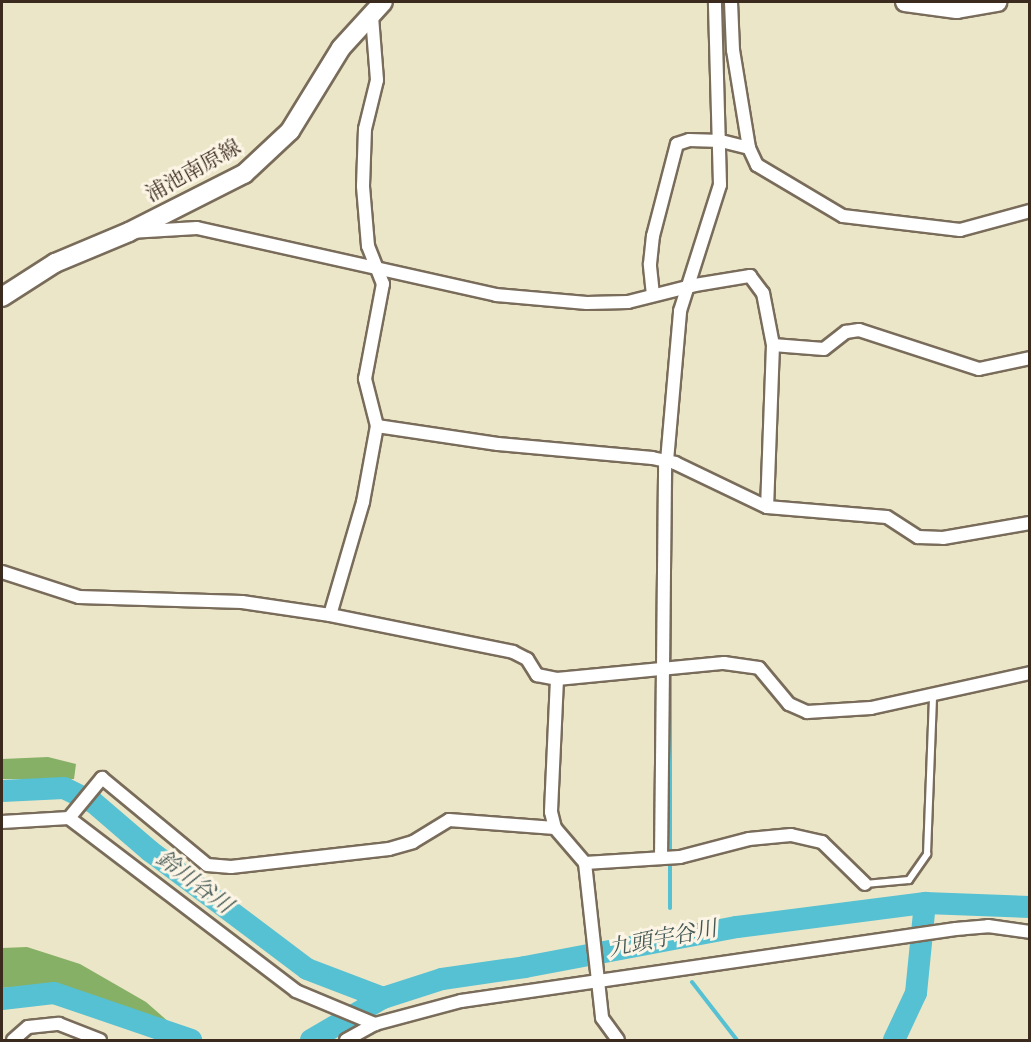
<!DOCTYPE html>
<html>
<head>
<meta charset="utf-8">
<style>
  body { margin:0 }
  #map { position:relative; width:1031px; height:1042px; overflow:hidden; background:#ece6c8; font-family:"Sorts Mill Goudy","Noto Serif JP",serif }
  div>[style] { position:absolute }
  .forest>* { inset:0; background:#86b066 }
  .stream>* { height:4px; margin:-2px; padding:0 2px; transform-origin:2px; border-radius:2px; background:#56c1d2 }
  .river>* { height:22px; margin:-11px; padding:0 11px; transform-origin:11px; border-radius:11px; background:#56c1d2 }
  .roads { filter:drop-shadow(2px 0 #796c5a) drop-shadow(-2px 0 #796c5a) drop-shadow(0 2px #796c5a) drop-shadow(0 -2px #796c5a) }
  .lane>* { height:6px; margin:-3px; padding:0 3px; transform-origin:3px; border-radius:3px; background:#fff }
  .street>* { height:12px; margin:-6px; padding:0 6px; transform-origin:6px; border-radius:6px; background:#fff }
  .secondary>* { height:18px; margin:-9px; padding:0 9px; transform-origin:9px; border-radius:9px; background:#fff }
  span { translate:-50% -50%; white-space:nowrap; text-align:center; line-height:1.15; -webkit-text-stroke:6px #fcf5e5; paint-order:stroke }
  .street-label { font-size:21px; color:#3b2a1e }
  .water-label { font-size:22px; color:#435754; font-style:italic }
  .frame { position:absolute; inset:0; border:3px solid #3b2a1e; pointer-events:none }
</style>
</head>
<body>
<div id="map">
  <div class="forest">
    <i style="clip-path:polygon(48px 757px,76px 764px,74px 779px,2px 779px,2px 759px)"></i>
    <i style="clip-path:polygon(27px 947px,80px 964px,146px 1002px,170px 1023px,53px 984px,2px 988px,2px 948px)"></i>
  </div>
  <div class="stream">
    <i style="left:721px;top:16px;width:163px;rotate:88.6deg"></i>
    <i style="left:708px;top:243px;width:59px;rotate:-73.1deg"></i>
    <i style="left:670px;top:517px;width:52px;rotate:-87.8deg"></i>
    <i style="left:670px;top:591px;width:317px;rotate:90deg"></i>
    <i style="left:692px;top:982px;width:73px;rotate:52.2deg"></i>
  </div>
  <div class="river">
    <i style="left:2px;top:791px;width:62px;rotate:-2.8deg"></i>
    <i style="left:64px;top:788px;width:32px;rotate:26deg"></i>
    <i style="left:93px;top:802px;width:75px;rotate:40.7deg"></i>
    <i style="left:150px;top:851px;width:196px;rotate:36.9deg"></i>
    <i style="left:307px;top:969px;width:81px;rotate:20.9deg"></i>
    <i style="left:2px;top:999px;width:52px;rotate:-6.6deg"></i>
    <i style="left:54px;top:993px;width:145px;rotate:18.9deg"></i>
    <i style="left:311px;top:1040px;width:83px;rotate:-30.3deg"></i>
    <i style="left:383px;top:998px;width:62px;rotate:-17.9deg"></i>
    <i style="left:442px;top:979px;width:84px;rotate:-8.2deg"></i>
    <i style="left:525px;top:967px;width:216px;rotate:-10.7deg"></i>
    <i style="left:737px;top:927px;width:190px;rotate:-7.3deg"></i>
    <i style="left:925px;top:903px;width:105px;rotate:2.2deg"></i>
    <i style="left:894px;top:1040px;width:52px;rotate:-64.9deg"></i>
    <i style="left:916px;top:993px;width:90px;rotate:-84.3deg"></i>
  </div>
  <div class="roads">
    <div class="lane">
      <i style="left:865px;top:884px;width:44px;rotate:-5.2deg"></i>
      <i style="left:909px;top:880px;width:32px;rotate:-55deg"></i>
      <i style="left:927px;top:854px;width:158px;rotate:-87.8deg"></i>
    </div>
    <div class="street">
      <i style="left:731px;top:2px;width:48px;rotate:87.6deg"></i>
      <i style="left:733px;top:50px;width:99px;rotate:80.7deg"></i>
      <i style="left:749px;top:148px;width:19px;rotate:65deg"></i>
      <i style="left:757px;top:165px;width:100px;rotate:30.7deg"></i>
      <i style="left:843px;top:216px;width:118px;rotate:6.8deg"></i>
      <i style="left:960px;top:230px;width:73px;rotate:-15.2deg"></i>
      <i style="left:130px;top:232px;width:67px;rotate:-3.4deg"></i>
      <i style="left:197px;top:228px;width:306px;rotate:12.6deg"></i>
      <i style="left:496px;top:295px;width:91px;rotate:5deg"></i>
      <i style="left:587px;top:303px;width:41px;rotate:-1.4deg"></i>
      <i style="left:628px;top:302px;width:69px;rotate:-14.2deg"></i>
      <i style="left:695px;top:285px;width:56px;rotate:-9.3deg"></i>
      <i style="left:750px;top:276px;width:21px;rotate:53deg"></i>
      <i style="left:763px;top:293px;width:53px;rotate:79.1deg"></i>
      <i style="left:773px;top:345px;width:162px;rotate:92.1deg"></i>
      <i style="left:653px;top:295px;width:31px;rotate:-96deg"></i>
      <i style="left:650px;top:264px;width:28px;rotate:-84deg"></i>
      <i style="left:653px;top:236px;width:95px;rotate:-75.4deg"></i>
      <i style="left:677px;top:144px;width:13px;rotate:-18deg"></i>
      <i style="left:689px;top:140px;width:32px;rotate:2deg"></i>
      <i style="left:721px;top:141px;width:29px;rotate:14deg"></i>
      <i style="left:773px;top:345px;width:51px;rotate:4.5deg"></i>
      <i style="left:824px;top:349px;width:28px;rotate:-38deg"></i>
      <i style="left:846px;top:332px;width:13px;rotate:-9deg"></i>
      <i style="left:859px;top:330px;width:126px;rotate:18deg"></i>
      <i style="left:979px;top:369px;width:52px;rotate:-12.2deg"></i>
      <i style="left:377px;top:426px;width:122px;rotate:8.5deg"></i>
      <i style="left:498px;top:444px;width:155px;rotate:5.2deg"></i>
      <i style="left:652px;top:458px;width:24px;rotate:12deg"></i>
      <i style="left:675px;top:463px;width:102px;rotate:25.6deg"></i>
      <i style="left:767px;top:507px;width:120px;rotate:4.8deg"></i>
      <i style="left:887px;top:517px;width:37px;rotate:33deg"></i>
      <i style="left:918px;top:537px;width:25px;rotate:2deg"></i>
      <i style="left:943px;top:538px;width:88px;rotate:-9.8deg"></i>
      <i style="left:667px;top:461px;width:151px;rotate:-85deg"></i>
      <i style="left:680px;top:311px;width:132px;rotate:-72.4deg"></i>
      <i style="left:720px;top:185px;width:183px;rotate:-91.6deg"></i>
      <i style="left:2px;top:572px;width:81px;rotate:18deg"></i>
      <i style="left:79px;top:597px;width:163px;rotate:1.8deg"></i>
      <i style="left:242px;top:602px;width:89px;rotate:8.4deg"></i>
      <i style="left:330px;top:615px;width:187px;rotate:11.4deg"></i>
      <i style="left:513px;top:652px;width:16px;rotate:27deg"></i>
      <i style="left:527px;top:659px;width:19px;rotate:58deg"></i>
      <i style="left:537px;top:675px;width:20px;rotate:11deg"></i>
      <i style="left:557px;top:679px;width:168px;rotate:-5.5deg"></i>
      <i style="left:724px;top:663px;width:35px;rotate:8deg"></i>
      <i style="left:759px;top:668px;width:47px;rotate:50.2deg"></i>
      <i style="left:789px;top:704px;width:20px;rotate:24deg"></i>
      <i style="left:807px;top:712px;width:64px;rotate:-3.6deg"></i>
      <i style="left:871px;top:708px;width:163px;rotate:-12.4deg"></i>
      <i style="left:330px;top:615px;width:118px;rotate:-73.7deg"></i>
      <i style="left:363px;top:502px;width:77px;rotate:-79.6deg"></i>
      <i style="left:377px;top:426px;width:49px;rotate:-104.3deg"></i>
      <i style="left:365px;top:379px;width:97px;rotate:-79.3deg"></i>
      <i style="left:383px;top:284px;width:41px;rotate:-111.5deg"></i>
      <i style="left:368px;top:246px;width:60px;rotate:-94.8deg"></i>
      <i style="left:363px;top:186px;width:57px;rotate:-88deg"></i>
      <i style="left:365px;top:129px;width:50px;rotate:-76.2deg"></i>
      <i style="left:377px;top:80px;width:64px;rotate:-94.5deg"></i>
      <i style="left:557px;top:679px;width:133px;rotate:92.6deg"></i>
      <i style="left:551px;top:812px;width:16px;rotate:76deg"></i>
      <i style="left:555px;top:828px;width:46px;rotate:49.4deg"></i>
      <i style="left:585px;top:863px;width:156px;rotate:83.7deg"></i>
      <i style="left:602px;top:1018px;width:27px;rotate:54deg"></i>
      <i style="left:69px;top:818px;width:52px;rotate:-50.5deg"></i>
      <i style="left:102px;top:778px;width:136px;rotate:39.6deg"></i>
      <i style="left:207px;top:865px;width:24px;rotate:5deg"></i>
      <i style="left:231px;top:867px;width:159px;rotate:-6.5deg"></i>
      <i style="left:389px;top:849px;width:25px;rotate:-16deg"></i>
      <i style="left:413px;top:842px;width:42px;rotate:-31.4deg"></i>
      <i style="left:449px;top:820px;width:106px;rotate:4.3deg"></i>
      <i style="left:2px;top:822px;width:67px;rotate:-3.4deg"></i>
      <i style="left:69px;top:818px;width:285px;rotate:37.3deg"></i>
      <i style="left:296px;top:991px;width:86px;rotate:22.7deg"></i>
      <i style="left:661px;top:858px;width:397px;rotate:-89.4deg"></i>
      <i style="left:585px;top:863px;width:95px;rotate:-3.6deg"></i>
      <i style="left:680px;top:857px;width:71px;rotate:-14.6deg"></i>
      <i style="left:749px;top:839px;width:42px;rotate:-5.4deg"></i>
      <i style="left:791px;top:835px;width:32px;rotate:13deg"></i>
      <i style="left:822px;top:842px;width:60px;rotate:44.3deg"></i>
      <i style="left:13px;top:1040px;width:20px;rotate:-41deg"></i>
      <i style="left:28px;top:1027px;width:31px;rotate:-6deg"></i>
      <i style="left:59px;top:1024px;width:44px;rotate:21.3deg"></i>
      <i style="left:346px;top:1040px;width:33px;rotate:-29deg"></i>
      <i style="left:375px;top:1024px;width:89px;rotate:-15deg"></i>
      <i style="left:461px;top:1001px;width:500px;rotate:-8.28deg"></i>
      <i style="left:956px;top:929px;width:32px;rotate:-5deg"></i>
      <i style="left:988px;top:926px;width:42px;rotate:8.1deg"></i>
    </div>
    <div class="secondary">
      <i style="left:905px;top:2px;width:52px;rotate:7.7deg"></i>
      <i style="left:957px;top:9px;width:41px;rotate:-9.9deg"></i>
      <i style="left:2px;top:297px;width:63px;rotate:-32.7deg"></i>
      <i style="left:55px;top:263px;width:80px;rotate:-22.7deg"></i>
      <i style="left:129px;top:232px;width:129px;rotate:-26.8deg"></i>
      <i style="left:244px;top:174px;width:63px;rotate:-43.1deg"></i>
      <i style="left:290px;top:131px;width:97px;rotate:-58.4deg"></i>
      <i style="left:341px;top:48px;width:62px;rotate:-47.6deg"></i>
    </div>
  </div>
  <div class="street-label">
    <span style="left:194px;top:172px;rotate:-29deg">浦池南原線</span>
  </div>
  <div class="water-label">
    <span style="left:193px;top:884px;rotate:37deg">鈴川谷川</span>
    <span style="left:663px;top:941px;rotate:-11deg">九頭宇谷川</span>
  </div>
  <div class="frame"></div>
</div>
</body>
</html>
